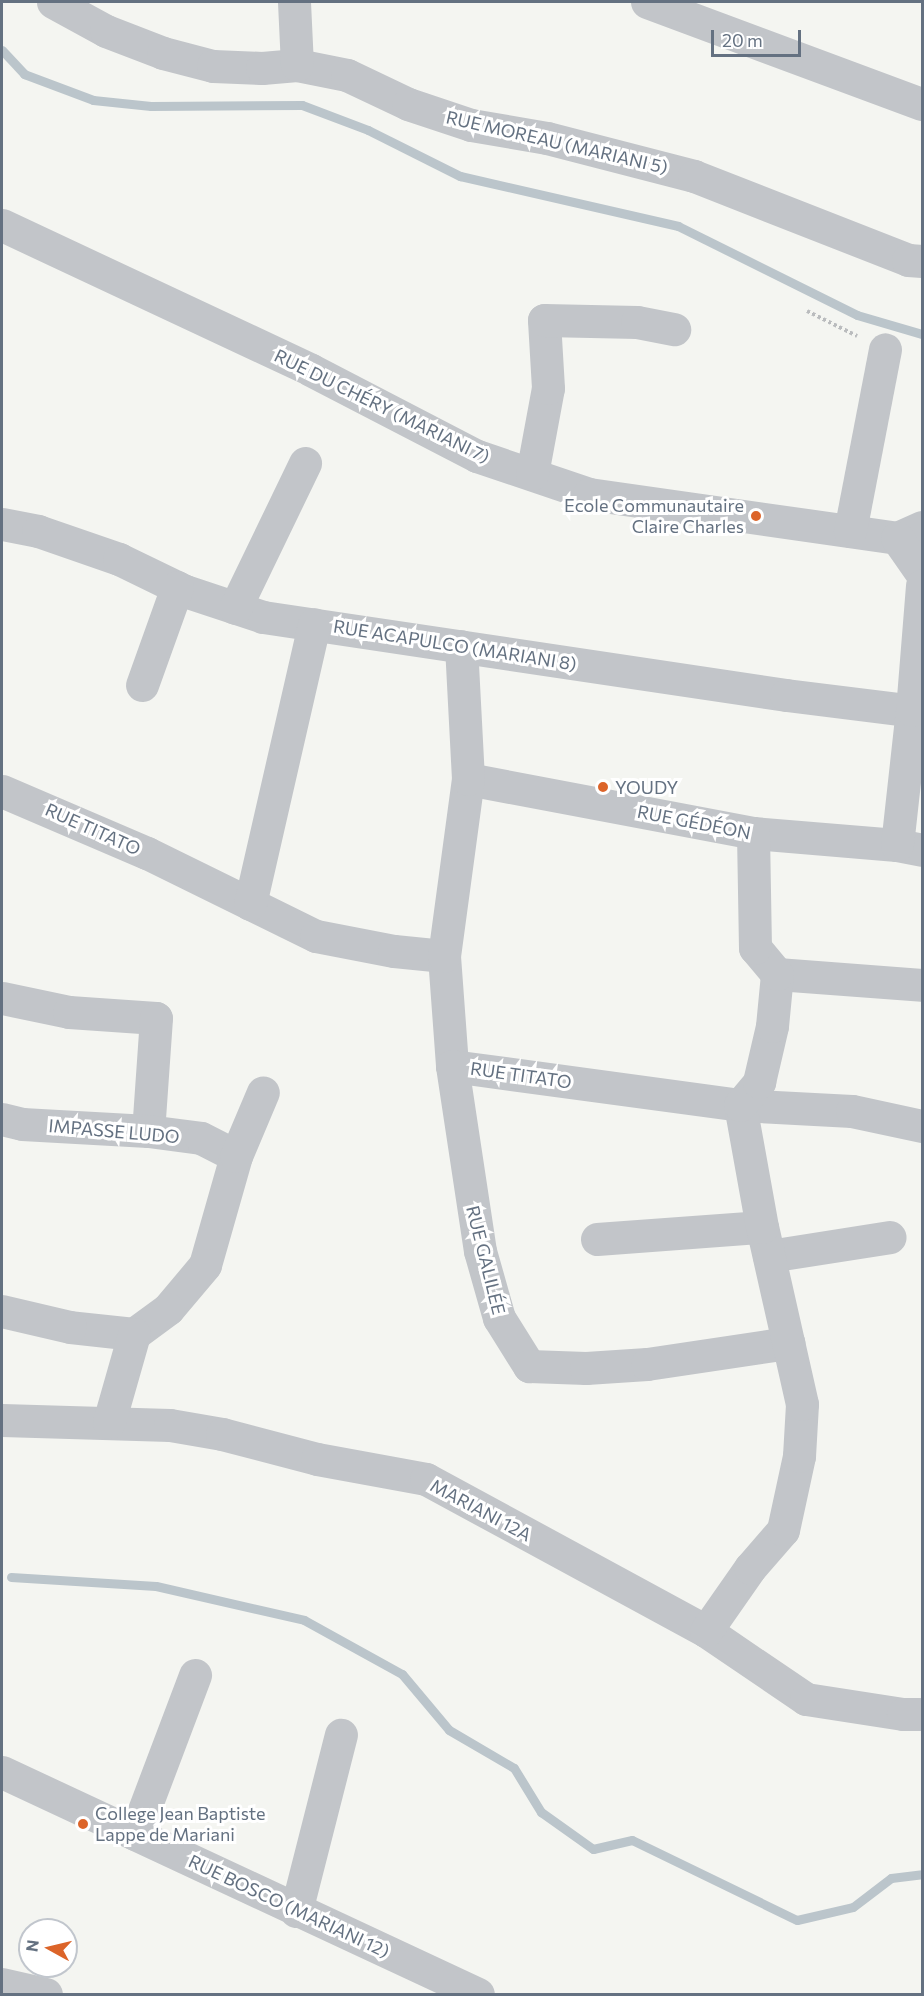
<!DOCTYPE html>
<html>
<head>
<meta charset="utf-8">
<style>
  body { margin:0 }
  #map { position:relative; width:924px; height:1996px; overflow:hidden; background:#f4f5f1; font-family:Commissioner,sans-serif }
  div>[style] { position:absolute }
  .stream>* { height:9px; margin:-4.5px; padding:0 4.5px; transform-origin:4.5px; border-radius:4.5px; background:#bbc5cb }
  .path>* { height:4px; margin-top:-2px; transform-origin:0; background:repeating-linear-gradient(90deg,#babcbe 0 3px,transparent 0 6px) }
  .minor>* { height:33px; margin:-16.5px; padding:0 16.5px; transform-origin:16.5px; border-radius:16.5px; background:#c2c5c9 }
  .dots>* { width:16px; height:16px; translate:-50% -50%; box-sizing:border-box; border:3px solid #fff; border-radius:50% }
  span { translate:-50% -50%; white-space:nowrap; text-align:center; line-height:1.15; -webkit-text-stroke:6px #fff; paint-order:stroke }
  .street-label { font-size:18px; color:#647181 }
  .poi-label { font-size:18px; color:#647181 }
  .right { translate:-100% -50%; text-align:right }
  .left { translate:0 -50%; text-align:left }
  .frame { position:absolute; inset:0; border:3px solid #647181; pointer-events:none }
  .north { position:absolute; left:18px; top:1918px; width:60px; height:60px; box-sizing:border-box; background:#fff; border:2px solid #c1c6cd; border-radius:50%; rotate:278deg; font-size:16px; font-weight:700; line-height:24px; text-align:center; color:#647181 }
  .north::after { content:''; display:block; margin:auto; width:21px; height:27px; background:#dc6429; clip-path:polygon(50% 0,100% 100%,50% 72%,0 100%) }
  .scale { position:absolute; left:711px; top:30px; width:90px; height:27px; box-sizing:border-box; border:3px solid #647181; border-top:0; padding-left:8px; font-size:18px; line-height:21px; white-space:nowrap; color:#647181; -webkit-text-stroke:4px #fff; paint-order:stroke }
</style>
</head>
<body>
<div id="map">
  <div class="stream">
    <i style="left:2px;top:50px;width:33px;rotate:47deg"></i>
    <i style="left:24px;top:74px;width:74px;rotate:20.6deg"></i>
    <i style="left:93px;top:100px;width:58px;rotate:5.9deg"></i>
    <i style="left:151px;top:106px;width:151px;rotate:-0.4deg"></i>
    <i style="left:302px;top:105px;width:71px;rotate:20.7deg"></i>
    <i style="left:368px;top:130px;width:103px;rotate:26.6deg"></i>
    <i style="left:460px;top:176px;width:224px;rotate:12.9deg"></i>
    <i style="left:678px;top:226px;width:200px;rotate:26.4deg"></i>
    <i style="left:857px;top:315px;width:68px;rotate:16.3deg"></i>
    <i style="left:11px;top:1577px;width:145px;rotate:3.6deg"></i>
    <i style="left:156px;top:1586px;width:152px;rotate:12.9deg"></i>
    <i style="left:304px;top:1620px;width:112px;rotate:28.9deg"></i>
    <i style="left:402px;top:1674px;width:73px;rotate:50deg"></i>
    <i style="left:449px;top:1730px;width:75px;rotate:30.3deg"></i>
    <i style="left:514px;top:1768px;width:52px;rotate:58.5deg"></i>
    <i style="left:541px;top:1812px;width:64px;rotate:35.4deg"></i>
    <i style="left:593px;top:1849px;width:40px;rotate:-13deg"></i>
    <i style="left:632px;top:1840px;width:183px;rotate:25.9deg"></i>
    <i style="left:797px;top:1920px;width:57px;rotate:-13.1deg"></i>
    <i style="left:853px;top:1907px;width:48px;rotate:-37.3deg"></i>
    <i style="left:891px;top:1878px;width:31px;rotate:-7deg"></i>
  </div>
  <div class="path">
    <i style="left:807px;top:311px;width:56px;rotate:26.6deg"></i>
  </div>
  <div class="minor">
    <i style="left:53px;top:2px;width:60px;rotate:28.7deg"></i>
    <i style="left:106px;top:31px;width:61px;rotate:21.1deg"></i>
    <i style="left:163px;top:53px;width:52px;rotate:14.6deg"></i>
    <i style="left:213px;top:66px;width:49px;rotate:2.3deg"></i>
    <i style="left:262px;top:68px;width:35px;rotate:-5deg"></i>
    <i style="left:297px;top:65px;width:51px;rotate:11.3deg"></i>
    <i style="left:347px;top:75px;width:68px;rotate:25.4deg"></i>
    <i style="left:408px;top:104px;width:66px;rotate:18.4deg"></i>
    <i style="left:471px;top:125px;width:77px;rotate:9.7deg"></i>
    <i style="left:547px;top:138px;width:152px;rotate:14.5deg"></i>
    <i style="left:694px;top:176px;width:230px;rotate:21.4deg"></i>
    <i style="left:908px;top:260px;width:14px;rotate:4deg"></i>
    <i style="left:294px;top:2px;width:63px;rotate:87.3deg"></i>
    <i style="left:647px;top:2px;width:293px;rotate:20.4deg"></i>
    <i style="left:2px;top:225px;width:341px;rotate:25.1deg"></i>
    <i style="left:311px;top:370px;width:187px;rotate:27.4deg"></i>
    <i style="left:477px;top:456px;width:118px;rotate:18.7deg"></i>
    <i style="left:589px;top:494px;width:311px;rotate:8.1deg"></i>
    <i style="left:897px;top:538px;width:27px;rotate:-24deg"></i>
    <i style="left:532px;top:474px;width:87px;rotate:-79.5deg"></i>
    <i style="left:548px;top:388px;width:68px;rotate:-93.4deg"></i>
    <i style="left:544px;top:320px;width:93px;rotate:1.2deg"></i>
    <i style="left:637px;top:322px;width:38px;rotate:11deg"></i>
    <i style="left:2px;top:524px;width:37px;rotate:11deg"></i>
    <i style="left:38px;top:531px;width:86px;rotate:19.1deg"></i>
    <i style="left:119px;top:559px;width:73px;rotate:25.9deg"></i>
    <i style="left:185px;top:591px;width:82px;rotate:18.4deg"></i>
    <i style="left:263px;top:617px;width:529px;rotate:8.48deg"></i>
    <i style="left:786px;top:695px;width:137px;rotate:7.1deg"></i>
    <i style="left:850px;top:531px;width:185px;rotate:-79.1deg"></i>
    <i style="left:897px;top:538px;width:44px;rotate:55.2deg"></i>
    <i style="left:235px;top:608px;width:161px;rotate:-64.2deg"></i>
    <i style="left:142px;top:685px;width:104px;rotate:-70.3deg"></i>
    <i style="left:468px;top:779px;width:290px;rotate:10.7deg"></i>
    <i style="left:753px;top:833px;width:144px;rotate:4.8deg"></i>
    <i style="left:897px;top:845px;width:25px;rotate:11deg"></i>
    <i style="left:2px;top:791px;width:158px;rotate:23.2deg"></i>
    <i style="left:147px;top:853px;width:188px;rotate:26.2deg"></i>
    <i style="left:316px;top:936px;width:79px;rotate:10.9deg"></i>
    <i style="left:394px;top:951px;width:50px;rotate:5.7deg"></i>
    <i style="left:444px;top:956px;width:110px;rotate:85.8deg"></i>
    <i style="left:452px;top:1066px;width:291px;rotate:7.7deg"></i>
    <i style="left:740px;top:1105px;width:112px;rotate:3.1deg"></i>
    <i style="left:852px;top:1111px;width:72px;rotate:12.1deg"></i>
    <i style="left:897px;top:845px;width:136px;rotate:-83.7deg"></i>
    <i style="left:912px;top:710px;width:125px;rotate:-85.4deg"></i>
    <i style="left:250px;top:904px;width:287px;rotate:-77.1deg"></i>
    <i style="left:444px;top:956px;width:179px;rotate:-82.3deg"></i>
    <i style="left:468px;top:779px;width:133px;rotate:-93deg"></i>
    <i style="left:777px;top:974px;width:145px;rotate:4.3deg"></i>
    <i style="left:2px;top:998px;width:68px;rotate:11.8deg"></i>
    <i style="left:69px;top:1012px;width:87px;rotate:3.9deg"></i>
    <i style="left:156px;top:1018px;width:113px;rotate:94deg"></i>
    <i style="left:452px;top:1066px;width:187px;rotate:81.4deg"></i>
    <i style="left:480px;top:1251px;width:70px;rotate:74.2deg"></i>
    <i style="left:499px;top:1318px;width:57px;rotate:58deg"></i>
    <i style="left:529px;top:1366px;width:57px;rotate:2deg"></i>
    <i style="left:586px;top:1368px;width:61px;rotate:-3.8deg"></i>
    <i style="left:647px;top:1364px;width:143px;rotate:-8.5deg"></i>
    <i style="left:2px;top:1119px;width:21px;rotate:14deg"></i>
    <i style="left:22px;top:1124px;width:126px;rotate:3.2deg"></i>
    <i style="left:148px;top:1131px;width:53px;rotate:7.5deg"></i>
    <i style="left:201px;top:1138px;width:39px;rotate:27deg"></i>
    <i style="left:236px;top:1156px;width:113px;rotate:105.9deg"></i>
    <i style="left:205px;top:1265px;width:57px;rotate:130.1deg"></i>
    <i style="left:168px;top:1309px;width:42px;rotate:143.7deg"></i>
    <i style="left:134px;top:1334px;width:64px;rotate:-173.8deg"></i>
    <i style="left:70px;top:1327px;width:70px;rotate:-166.8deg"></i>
    <i style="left:236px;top:1156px;width:69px;rotate:-67.1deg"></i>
    <i style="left:597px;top:1239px;width:165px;rotate:-4.2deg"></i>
    <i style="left:769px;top:1256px;width:122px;rotate:-8.9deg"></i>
    <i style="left:2px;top:1420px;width:168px;rotate:1.7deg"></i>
    <i style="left:170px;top:1425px;width:53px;rotate:9.8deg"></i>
    <i style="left:222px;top:1434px;width:98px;rotate:14.7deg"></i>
    <i style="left:317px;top:1459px;width:111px;rotate:10.4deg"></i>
    <i style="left:426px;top:1479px;width:319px;rotate:28.5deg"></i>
    <i style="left:706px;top:1631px;width:121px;rotate:34.2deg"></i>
    <i style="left:806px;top:1699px;width:98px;rotate:8.8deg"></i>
    <i style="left:903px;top:1714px;width:19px"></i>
    <i style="left:109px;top:1422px;width:91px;rotate:-74.1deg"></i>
    <i style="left:706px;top:1631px;width:77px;rotate:-55.1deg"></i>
    <i style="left:750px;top:1568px;width:50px;rotate:-49deg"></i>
    <i style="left:783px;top:1530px;width:76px;rotate:-77.8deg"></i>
    <i style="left:799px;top:1456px;width:52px;rotate:-86.7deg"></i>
    <i style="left:802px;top:1404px;width:181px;rotate:-102.7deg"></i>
    <i style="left:762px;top:1227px;width:124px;rotate:-100.2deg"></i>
    <i style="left:740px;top:1105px;width:30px;rotate:-50deg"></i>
    <i style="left:759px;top:1082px;width:57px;rotate:-76.9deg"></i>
    <i style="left:772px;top:1026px;width:52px;rotate:-84.5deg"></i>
    <i style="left:777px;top:974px;width:34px;rotate:-130deg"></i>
    <i style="left:755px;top:948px;width:115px;rotate:-91deg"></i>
    <i style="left:2px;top:1772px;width:525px;rotate:25deg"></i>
    <i style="left:135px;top:1834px;width:170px;rotate:-69.3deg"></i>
    <i style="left:296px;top:1911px;width:182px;rotate:-75.7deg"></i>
    <i style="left:2px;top:1984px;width:45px;rotate:12.8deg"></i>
  </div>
  <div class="dots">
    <i style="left:756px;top:516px;background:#dc6429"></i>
    <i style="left:603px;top:787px;background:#dc6429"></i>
    <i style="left:83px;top:1824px;background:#dc6429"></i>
  </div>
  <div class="street-label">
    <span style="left:557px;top:142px;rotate:13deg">RUE MOREAU (MARIANI 5)</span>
    <span style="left:382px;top:406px;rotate:26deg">RUE DU CHÉRY (MARIANI 7)</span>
    <span style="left:455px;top:645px;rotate:9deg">RUE ACAPULCO (MARIANI 8)</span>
    <span style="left:694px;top:822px;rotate:11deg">RUE GÉDÉON</span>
    <span style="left:93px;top:829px;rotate:24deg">RUE TITATO</span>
    <span style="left:521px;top:1075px;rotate:8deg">RUE TITATO</span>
    <span style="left:114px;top:1131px;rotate:5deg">IMPASSE LUDO</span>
    <span style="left:486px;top:1260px;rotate:76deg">RUE GALILÉE</span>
    <span style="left:481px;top:1510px;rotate:28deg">MARIANI 12A</span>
    <span style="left:289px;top:1906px;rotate:25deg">RUE BOSCO (MARIANI 12)</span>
  </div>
  <div class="poi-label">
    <span class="right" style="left:744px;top:516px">Ecole Communautaire<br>Claire Charles</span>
    <span class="left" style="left:615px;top:787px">YOUDY</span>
    <span class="left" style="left:95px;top:1824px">College Jean Baptiste<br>Lappe de Mariani</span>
  </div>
  <div class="frame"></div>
  <div class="north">N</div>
  <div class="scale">20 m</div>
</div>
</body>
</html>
